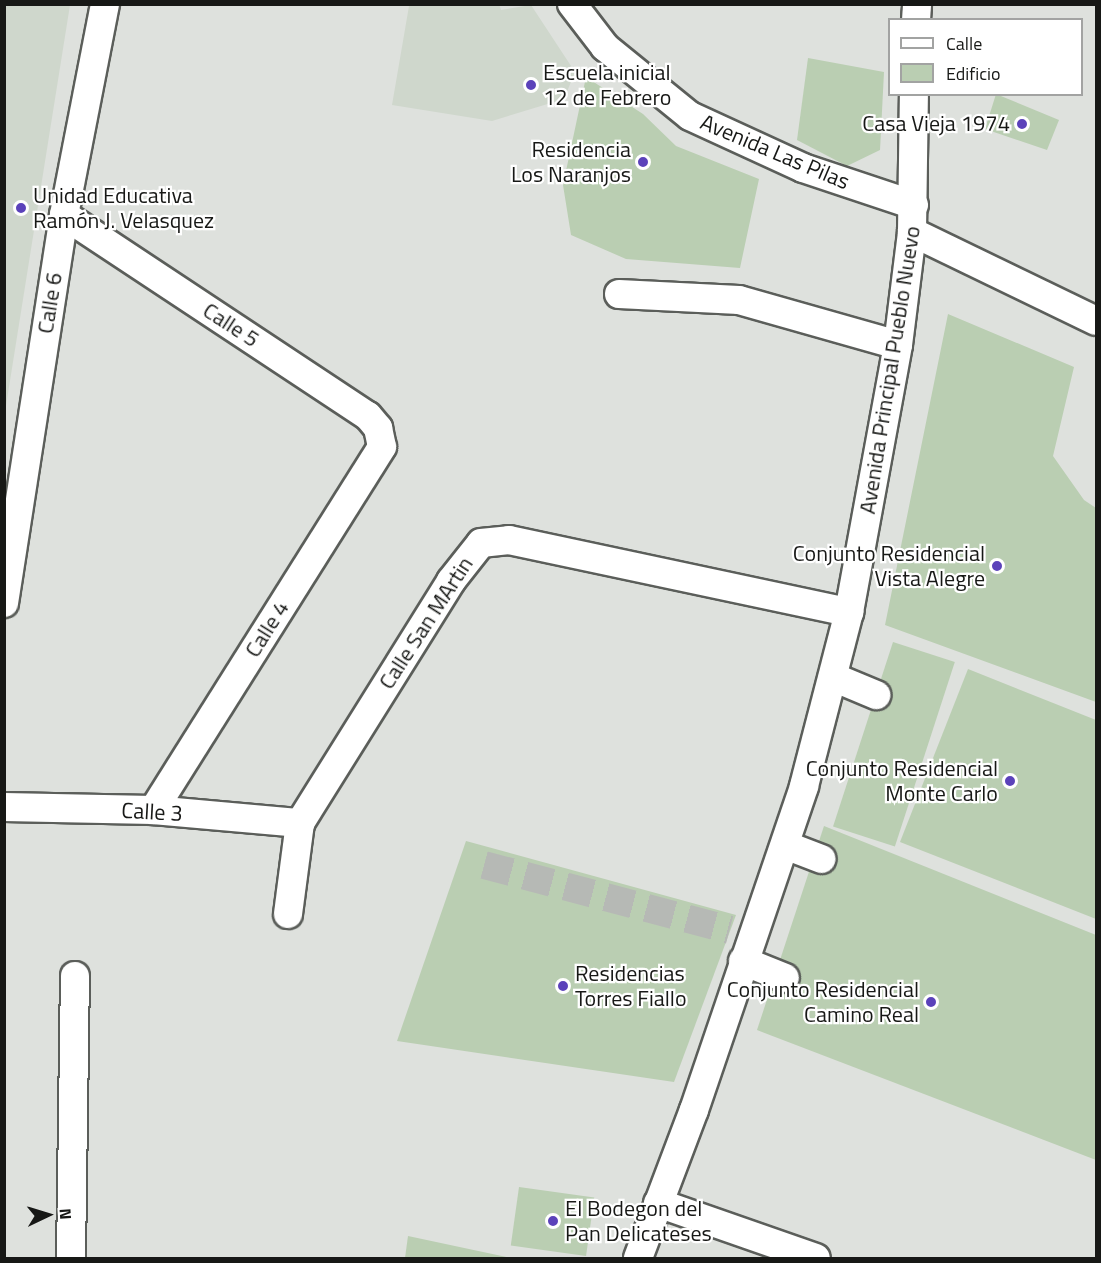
<!DOCTYPE html>
<html>
<head>
<meta charset="utf-8">
<style>
  body { margin:0 }
  #map { position:relative; width:1101px; height:1263px; overflow:hidden; background:#dee1dd; font-family:"Titillium Web",sans-serif }
  div>[style] { position:absolute }
  .built>* { inset:0; background:#cfd7cc }
  .building>* { inset:0; background:#baceb2; transform-origin:0 0 }
  .minor-tunnel>* { height:28px; margin-top:-14px; transform-origin:0; background:repeating-linear-gradient(90deg,#b6b9b5 0 28px,transparent 0 42px) }
  .roads { filter:drop-shadow(2px 0 #5b5e5a) drop-shadow(-2px 0 #5b5e5a) drop-shadow(0 2px #5b5e5a) drop-shadow(0 -2px #5b5e5a) }
  .minor>* { height:28px; margin:-14px; padding:0 14px; transform-origin:14px; border-radius:14px; background:#fff }
  .dots>* { width:16px; height:16px; translate:-50% -50%; box-sizing:border-box; border:3px solid #fff; border-radius:50% }
  span { translate:-50% -50%; white-space:nowrap; text-align:center; line-height:1.15; -webkit-text-stroke:4.5px #fff; paint-order:stroke }
  .poi-label { font-size:22px; color:#171816 }
  .left { translate:0 -50%; text-align:left }
  .right { translate:-100% -50%; text-align:right }
  .street-label { font-size:22px; color:#171816 }
  .frame { position:absolute; inset:0; border:6px solid #171816; pointer-events:none }
  .legend { position:absolute; left:888px; top:18px; width:195px; height:78px; box-sizing:border-box; background:#fff; border:2px solid #a2a3a2; margin:0; padding:8px 10px; list-style:none; font-size:18px; color:#171816 }
  .legend li { display:flex; align-items:center; gap:12px; height:30px }
  .legend b { width:30px; border:2px solid #a2a3a2 }
  .north { position:absolute; left:18px; top:1185px; width:60px; height:60px; -webkit-text-stroke:4px #fff; paint-order:stroke; rotate:86deg; font-size:16px; font-weight:700; line-height:24px; text-align:center; color:#171816 }
  .north::after { content:''; display:block; margin:auto; width:21px; height:27px; background:#171816; clip-path:polygon(50% 0,100% 100%,50% 72%,0 100%) }
</style>
</head>
<body>
<div id="map">
  <div class="built">
    <i style="clip-path:polygon(5px 4px,70px 5px,5px 412px,4px 5px)"></i>
    <i style="clip-path:polygon(499px 4px,501px 10px,531px 5px,575px 72px,564px 99px,492px 121px,392px 105px,409px 6px)"></i>
  </div>
  <div class="building">
    <i style="clip-path:polygon(808px 58px,884px 72px,880px 150px,847px 166px,797px 140px)"></i>
    <i style="clip-path:polygon(586px 77px,643px 114px,676px 146px,759px 179px,740px 268px,626px 259px,571px 235px,563px 185px)"></i>
    <i style="clip-path:polygon(996px 94px,1059px 120px,1047px 150px,985px 129px)"></i>
    <i style="clip-path:polygon(948px 314px,1074px 367px,1053px 456px,1084px 500px,1096px 508px,1096px 702px,885px 625px)"></i>
    <i style="left:893px;top:642px;width:65px;height:194px;rotate:18deg"></i>
    <i style="clip-path:polygon(968px 669px,1096px 720px,1096px 919px,900px 842px)"></i>
    <i style="clip-path:polygon(824px 826px,1096px 935px,1096px 1160px,757px 1030px)"></i>
    <i style="clip-path:polygon(466px 841px,736px 915px,674px 1082px,397px 1041px)"></i>
    <i style="left:519px;top:1187px;width:76px;height:59px;rotate:8deg"></i>
    <i style="clip-path:polygon(408px 1236px,511px 1258px,405px 1258px)"></i>
  </div>
  <div class="minor-tunnel">
    <i style="left:484px;top:865px;width:254px;rotate:14.8deg"></i>
  </div>
  <div class="roads">
    <div class="minor">
      <i style="left:572px;top:4px;width:54px;rotate:52.5deg"></i>
      <i style="left:605px;top:47px;width:109px;rotate:39.1deg"></i>
      <i style="left:690px;top:116px;width:124px;rotate:24.7deg"></i>
      <i style="left:803px;top:168px;width:117px;rotate:18.4deg"></i>
      <i style="left:916px;top:20px;width:16px;rotate:-86deg"></i>
      <i style="left:64px;top:215px;width:364px;rotate:33.5deg"></i>
      <i style="left:368px;top:416px;width:16px;rotate:50deg"></i>
      <i style="left:378px;top:428px;width:19px;rotate:78deg"></i>
      <i style="left:382px;top:447px;width:429px;rotate:122.2deg"></i>
      <i style="left:912px;top:232px;width:204px;rotate:25.8deg"></i>
      <i style="left:619px;top:294px;width:120px;rotate:2.9deg"></i>
      <i style="left:739px;top:300px;width:165px;rotate:15.8deg"></i>
      <i style="left:4px;top:603px;width:393px;rotate:-81.2deg"></i>
      <i style="left:64px;top:215px;width:215px;rotate:-79deg"></i>
      <i style="left:833px;top:677px;width:47px;rotate:22.7deg"></i>
      <i style="left:4px;top:807px;width:149px;rotate:1.2deg"></i>
      <i style="left:153px;top:810px;width:148px;rotate:5.1deg"></i>
      <i style="left:785px;top:845px;width:39px;rotate:21deg"></i>
      <i style="left:288px;top:914px;width:92px;rotate:-82.5deg"></i>
      <i style="left:300px;top:823px;width:285px;rotate:-58deg"></i>
      <i style="left:451px;top:581px;width:48px;rotate:-51.7deg"></i>
      <i style="left:481px;top:543px;width:28px;rotate:-6deg"></i>
      <i style="left:509px;top:540px;width:348px;rotate:12deg"></i>
      <i style="left:743px;top:961px;width:45px;rotate:22deg"></i>
      <i style="left:658px;top:1203px;width:167px;rotate:19.2deg"></i>
      <i style="left:71px;top:1258px;width:282px;rotate:-89.2deg"></i>
      <i style="left:638px;top:1258px;width:158px;rotate:-69.3deg"></i>
      <i style="left:694px;top:1110px;width:342px;rotate:-71.2deg"></i>
      <i style="left:804px;top:786px;width:180px;rotate:-75.5deg"></i>
      <i style="left:849px;top:612px;width:271px;rotate:-79.6deg"></i>
      <i style="left:898px;top:345px;width:114px;rotate:-82.9deg"></i>
      <i style="left:912px;top:232px;width:138px;rotate:-89.2deg"></i>
    </div>
  </div>
  <div class="dots">
    <i style="left:531px;top:85px;background:#5b42ba"></i>
    <i style="left:1022px;top:124px;background:#5b42ba"></i>
    <i style="left:643px;top:162px;background:#5b42ba"></i>
    <i style="left:21px;top:208px;background:#5b42ba"></i>
    <i style="left:997px;top:566px;background:#5b42ba"></i>
    <i style="left:1010px;top:781px;background:#5b42ba"></i>
    <i style="left:563px;top:986px;background:#5b42ba"></i>
    <i style="left:931px;top:1002px;background:#5b42ba"></i>
    <i style="left:553px;top:1221px;background:#5b42ba"></i>
  </div>
  <div class="poi-label">
    <span class="left" style="left:543px;top:85px">Escuela inicial<br>12 de Febrero</span>
    <span class="right" style="left:1010px;top:124px">Casa Vieja 1974</span>
    <span class="right" style="left:631px;top:162px">Residencia<br>Los Naranjos</span>
    <span class="left" style="left:33px;top:208px">Unidad Educativa<br>Ramón J. Velasquez</span>
    <span class="right" style="left:985px;top:566px">Conjunto Residencial<br>Vista Alegre</span>
    <span class="right" style="left:998px;top:781px">Conjunto Residencial<br>Monte Carlo</span>
    <span class="left" style="left:575px;top:986px">Residencias<br>Torres Fiallo</span>
    <span class="right" style="left:919px;top:1002px">Conjunto Residencial<br>Camino Real</span>
    <span class="left" style="left:565px;top:1221px">El Bodegon del<br>Pan Delicateses</span>
  </div>
  <div class="street-label">
    <span style="left:775px;top:152px;rotate:23deg">Avenida Las Pilas</span>
    <span style="left:50px;top:303px;rotate:-81deg">Calle 6</span>
    <span style="left:231px;top:325px;rotate:33deg">Calle 5</span>
    <span style="left:890px;top:370px;rotate:-81deg">Avenida Principal Pueblo Nuevo</span>
    <span style="left:426px;top:623px;rotate:-57deg">Calle San MArtin</span>
    <span style="left:267px;top:629px;rotate:-58deg">Calle 4</span>
    <span style="left:152px;top:812px;rotate:3deg">Calle 3</span>
  </div>
  <div class="frame"></div>
  <ul class="legend">
  <li><b style="height:8px;background:#fff"></b>Calle</li>
  <li><b style="height:16px;background:#baceb2"></b>Edificio</li>
  </ul>
  <div class="north">N</div>
</div>
</body>
</html>
